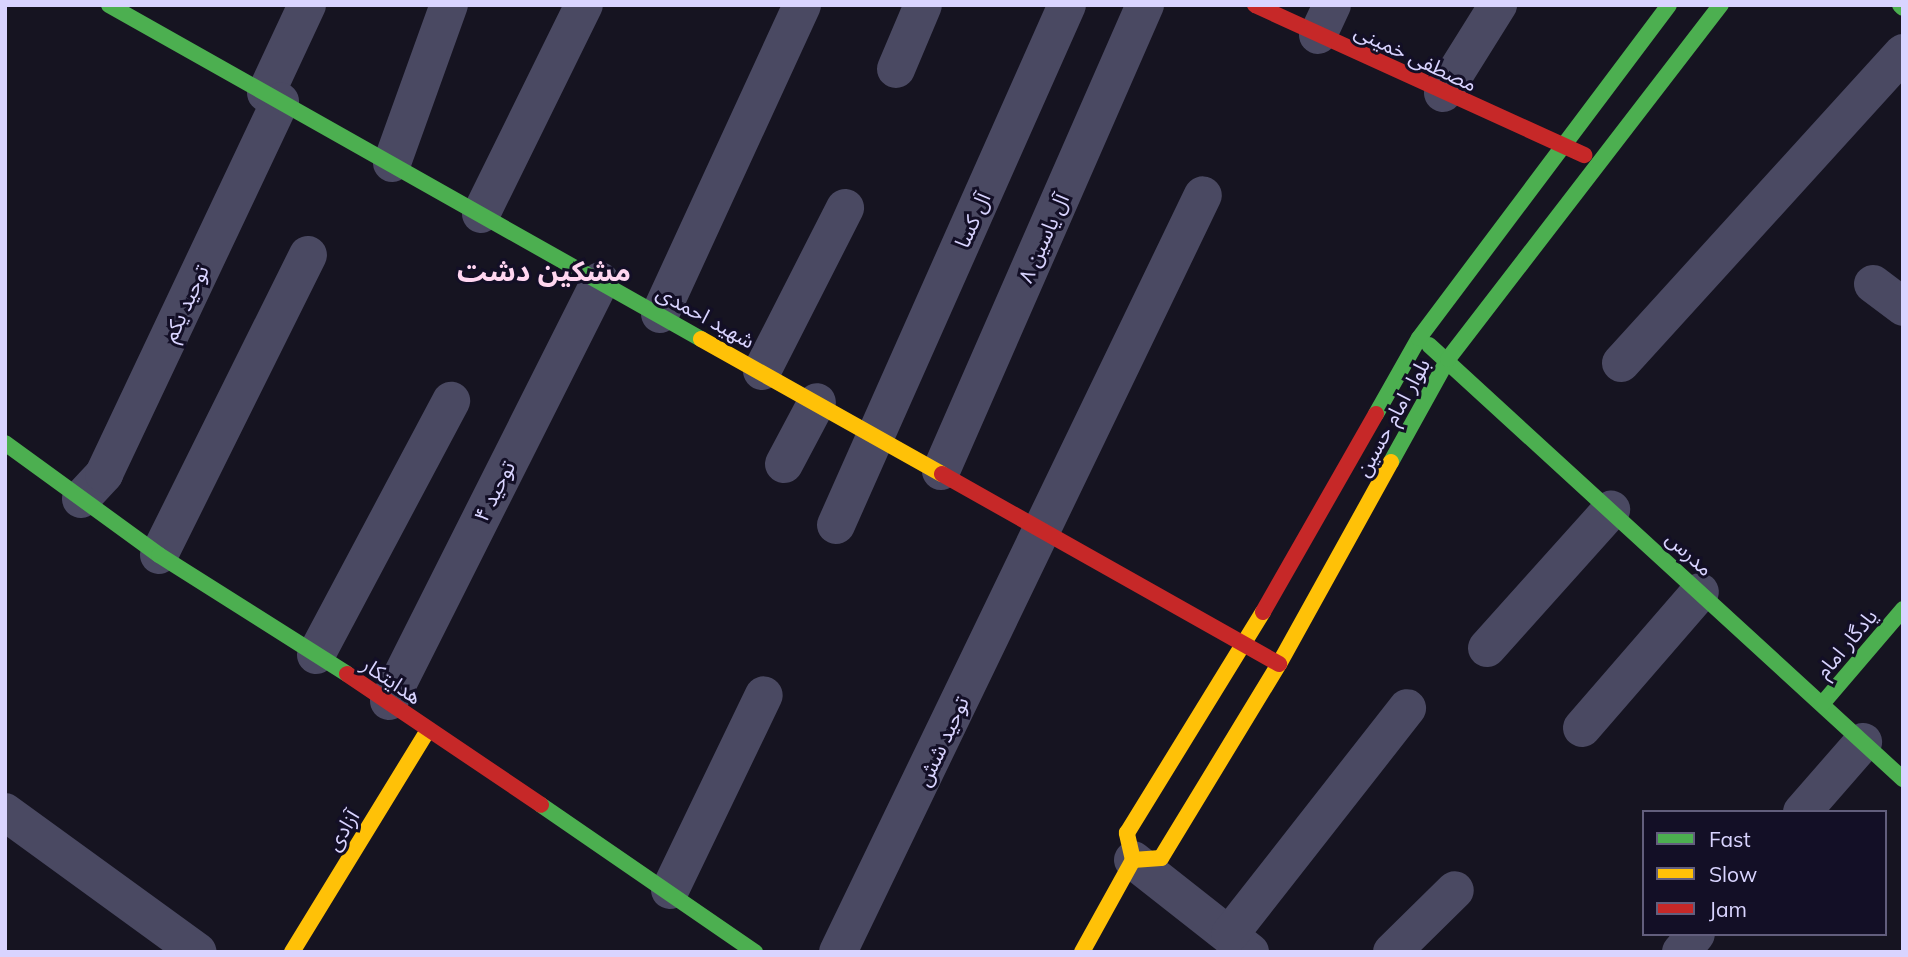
<!DOCTYPE html>
<html>
<head>
<meta charset="utf-8">
<style>
  body { margin:0 }
  #map { position:relative; width:1908px; height:957px; overflow:hidden; background:#161421; font-family:Mulish,"Noto Sans Arabic",sans-serif }
  div>[style] { position:absolute }
  .street>* { height:38px; margin:-19px; padding:0 19px; transform-origin:19px; border-radius:19px; background:#4a4962 }
  .fast>* { height:16px; margin:-8px; padding:0 8px; transform-origin:8px; border-radius:8px; background:#4caf50 }
  .slow>* { height:16px; margin:-8px; padding:0 8px; transform-origin:8px; border-radius:8px; background:#ffc107 }
  .jam>* { height:16px; margin:-8px; padding:0 8px; transform-origin:8px; border-radius:8px; background:#c62828 }
  span { translate:-50% -50%; white-space:nowrap; text-align:center; line-height:1.15; -webkit-text-stroke:6px #130f26; paint-order:stroke }
  .street-label { font-size:21px; color:#d9d4ff }
  .district-label { font-size:28px; color:#ffd6f0; font-weight:700 }
  .frame { position:absolute; inset:0; border:7px solid #d9d4ff; pointer-events:none }
  .legend { position:absolute; left:1642px; top:810px; width:245px; height:126px; box-sizing:border-box; background:#130f26; border:2px solid #625e7d; margin:0; padding:9px 12px; list-style:none; font-size:21px; color:#d9d4ff }
  .legend li { display:flex; align-items:center; gap:14px; height:35px }
  .legend b { width:35px; border:2px solid #625e7d }
</style>
</head>
<body>
<div id="map">
  <div class="street">
    <i style="left:1318px;top:35px;width:33px;rotate:-65deg"></i>
    <i style="left:896px;top:69px;width:69px;rotate:-67.1deg"></i>
    <i style="left:266px;top:93px;width:97px;rotate:-65deg"></i>
    <i style="left:1443px;top:93px;width:104px;rotate:-58deg"></i>
    <i style="left:392px;top:163px;width:168px;rotate:-70.2deg"></i>
    <i style="left:481px;top:214px;width:233px;rotate:-63.8deg"></i>
    <i style="left:1873px;top:284px;width:38px;rotate:37deg"></i>
    <i style="left:660px;top:314px;width:340px;rotate:-65.3deg"></i>
    <i style="left:1621px;top:363px;width:419px;rotate:-47.7deg"></i>
    <i style="left:762px;top:371px;width:183px;rotate:-63deg"></i>
    <i style="left:784px;top:464px;width:70px;rotate:-62deg"></i>
    <i style="left:941px;top:471px;width:509px;rotate:-66.36deg"></i>
    <i style="left:81px;top:499px;width:34px;rotate:-47deg"></i>
    <i style="left:104px;top:474px;width:412px;rotate:-64.7deg"></i>
    <i style="left:836px;top:525px;width:569px;rotate:-66.05deg"></i>
    <i style="left:159px;top:555px;width:335px;rotate:-63.6deg"></i>
    <i style="left:1487px;top:648px;width:186px;rotate:-48.1deg"></i>
    <i style="left:316px;top:655px;width:288px;rotate:-62deg"></i>
    <i style="left:389px;top:701px;width:470px;rotate:-63.3deg"></i>
    <i style="left:1582px;top:728px;width:180px;rotate:-49.1deg"></i>
    <i style="left:5px;top:812px;width:238px;rotate:36deg"></i>
    <i style="left:1802px;top:812px;width:93px;rotate:-48.9deg"></i>
    <i style="left:1133px;top:860px;width:149px;rotate:38.2deg"></i>
    <i style="left:670px;top:890px;width:216px;rotate:-64.3deg"></i>
    <i style="left:1230px;top:934px;width:287px;rotate:-51.9deg"></i>
    <i style="left:838px;top:952px;width:840px;rotate:-64.26deg"></i>
    <i style="left:1392px;top:952px;width:88px;rotate:-44.5deg"></i>
    <i style="left:1681px;top:952px;width:23px;rotate:-50deg"></i>
  </div>
  <div class="fast">
    <i style="left:109px;top:5px;width:680px;rotate:29.43deg"></i>
    <i style="left:1900px;top:5px;width:4px;rotate:45deg"></i>
    <i style="left:1429px;top:345px;width:643px;rotate:42.48deg"></i>
    <i style="left:1376px;top:414px;width:87px;rotate:-60.5deg"></i>
    <i style="left:1419px;top:338px;width:416px;rotate:-53.1deg"></i>
    <i style="left:5px;top:443px;width:190px;rotate:36deg"></i>
    <i style="left:159px;top:555px;width:222px;rotate:32.3deg"></i>
    <i style="left:1391px;top:462px;width:118px;rotate:-61deg"></i>
    <i style="left:1448px;top:359px;width:447px;rotate:-52.4deg"></i>
    <i style="left:1822px;top:704px;width:125px;rotate:-49.5deg"></i>
    <i style="left:541px;top:805px;width:260px;rotate:34.5deg"></i>
  </div>
  <div class="slow">
    <i style="left:701px;top:339px;width:276px;rotate:29.3deg"></i>
    <i style="left:1133px;top:860px;width:28px;rotate:-4deg"></i>
    <i style="left:1161px;top:858px;width:227px;rotate:-58.7deg"></i>
    <i style="left:1279px;top:664px;width:231px;rotate:-61deg"></i>
    <i style="left:292px;top:952px;width:260px;rotate:-58.5deg"></i>
    <i style="left:1082px;top:952px;width:105px;rotate:-61deg"></i>
    <i style="left:1133px;top:860px;width:28px;rotate:-103deg"></i>
    <i style="left:1127px;top:833px;width:259px;rotate:-58.4deg"></i>
  </div>
  <div class="jam">
    <i style="left:1255px;top:5px;width:362px;rotate:24.5deg"></i>
    <i style="left:942px;top:474px;width:387px;rotate:29.4deg"></i>
    <i style="left:1263px;top:612px;width:228px;rotate:-60.3deg"></i>
    <i style="left:347px;top:674px;width:234px;rotate:34deg"></i>
  </div>
  <div class="street-label">
    <span style="left:1416px;top:57px;rotate:25deg">مصطفی خمینی</span>
    <span style="left:972px;top:220px;rotate:-66deg">آل کسا</span>
    <span style="left:1043px;top:238px;rotate:-66deg">آل یاسین ۸</span>
    <span style="left:185px;top:303px;rotate:-65deg">توحید یکم</span>
    <span style="left:706px;top:316px;rotate:29deg">شهید احمدی</span>
    <span style="left:1392px;top:417px;rotate:-61deg">بلوار امام حسین</span>
    <span style="left:494px;top:491px;rotate:-63deg">توحید ۴</span>
    <span style="left:1690px;top:553px;rotate:43deg">مدرس</span>
    <span style="left:1846px;top:643px;rotate:-50deg">یادگار امام</span>
    <span style="left:392px;top:680px;rotate:34deg">هدایتکار</span>
    <span style="left:942px;top:741px;rotate:-65deg">توحید شش</span>
    <span style="left:342px;top:830px;rotate:-58deg">آزادی</span>
  </div>
  <div class="district-label">
    <span style="left:544px;top:271px">مشکین دشت</span>
  </div>
  <div class="frame"></div>
  <ul class="legend">
  <li><b style="height:9px;background:#4caf50"></b>Fast</li>
  <li><b style="height:9px;background:#ffc107"></b>Slow</li>
  <li><b style="height:9px;background:#c62828"></b>Jam</li>
  </ul>
</div>
</body>
</html>
